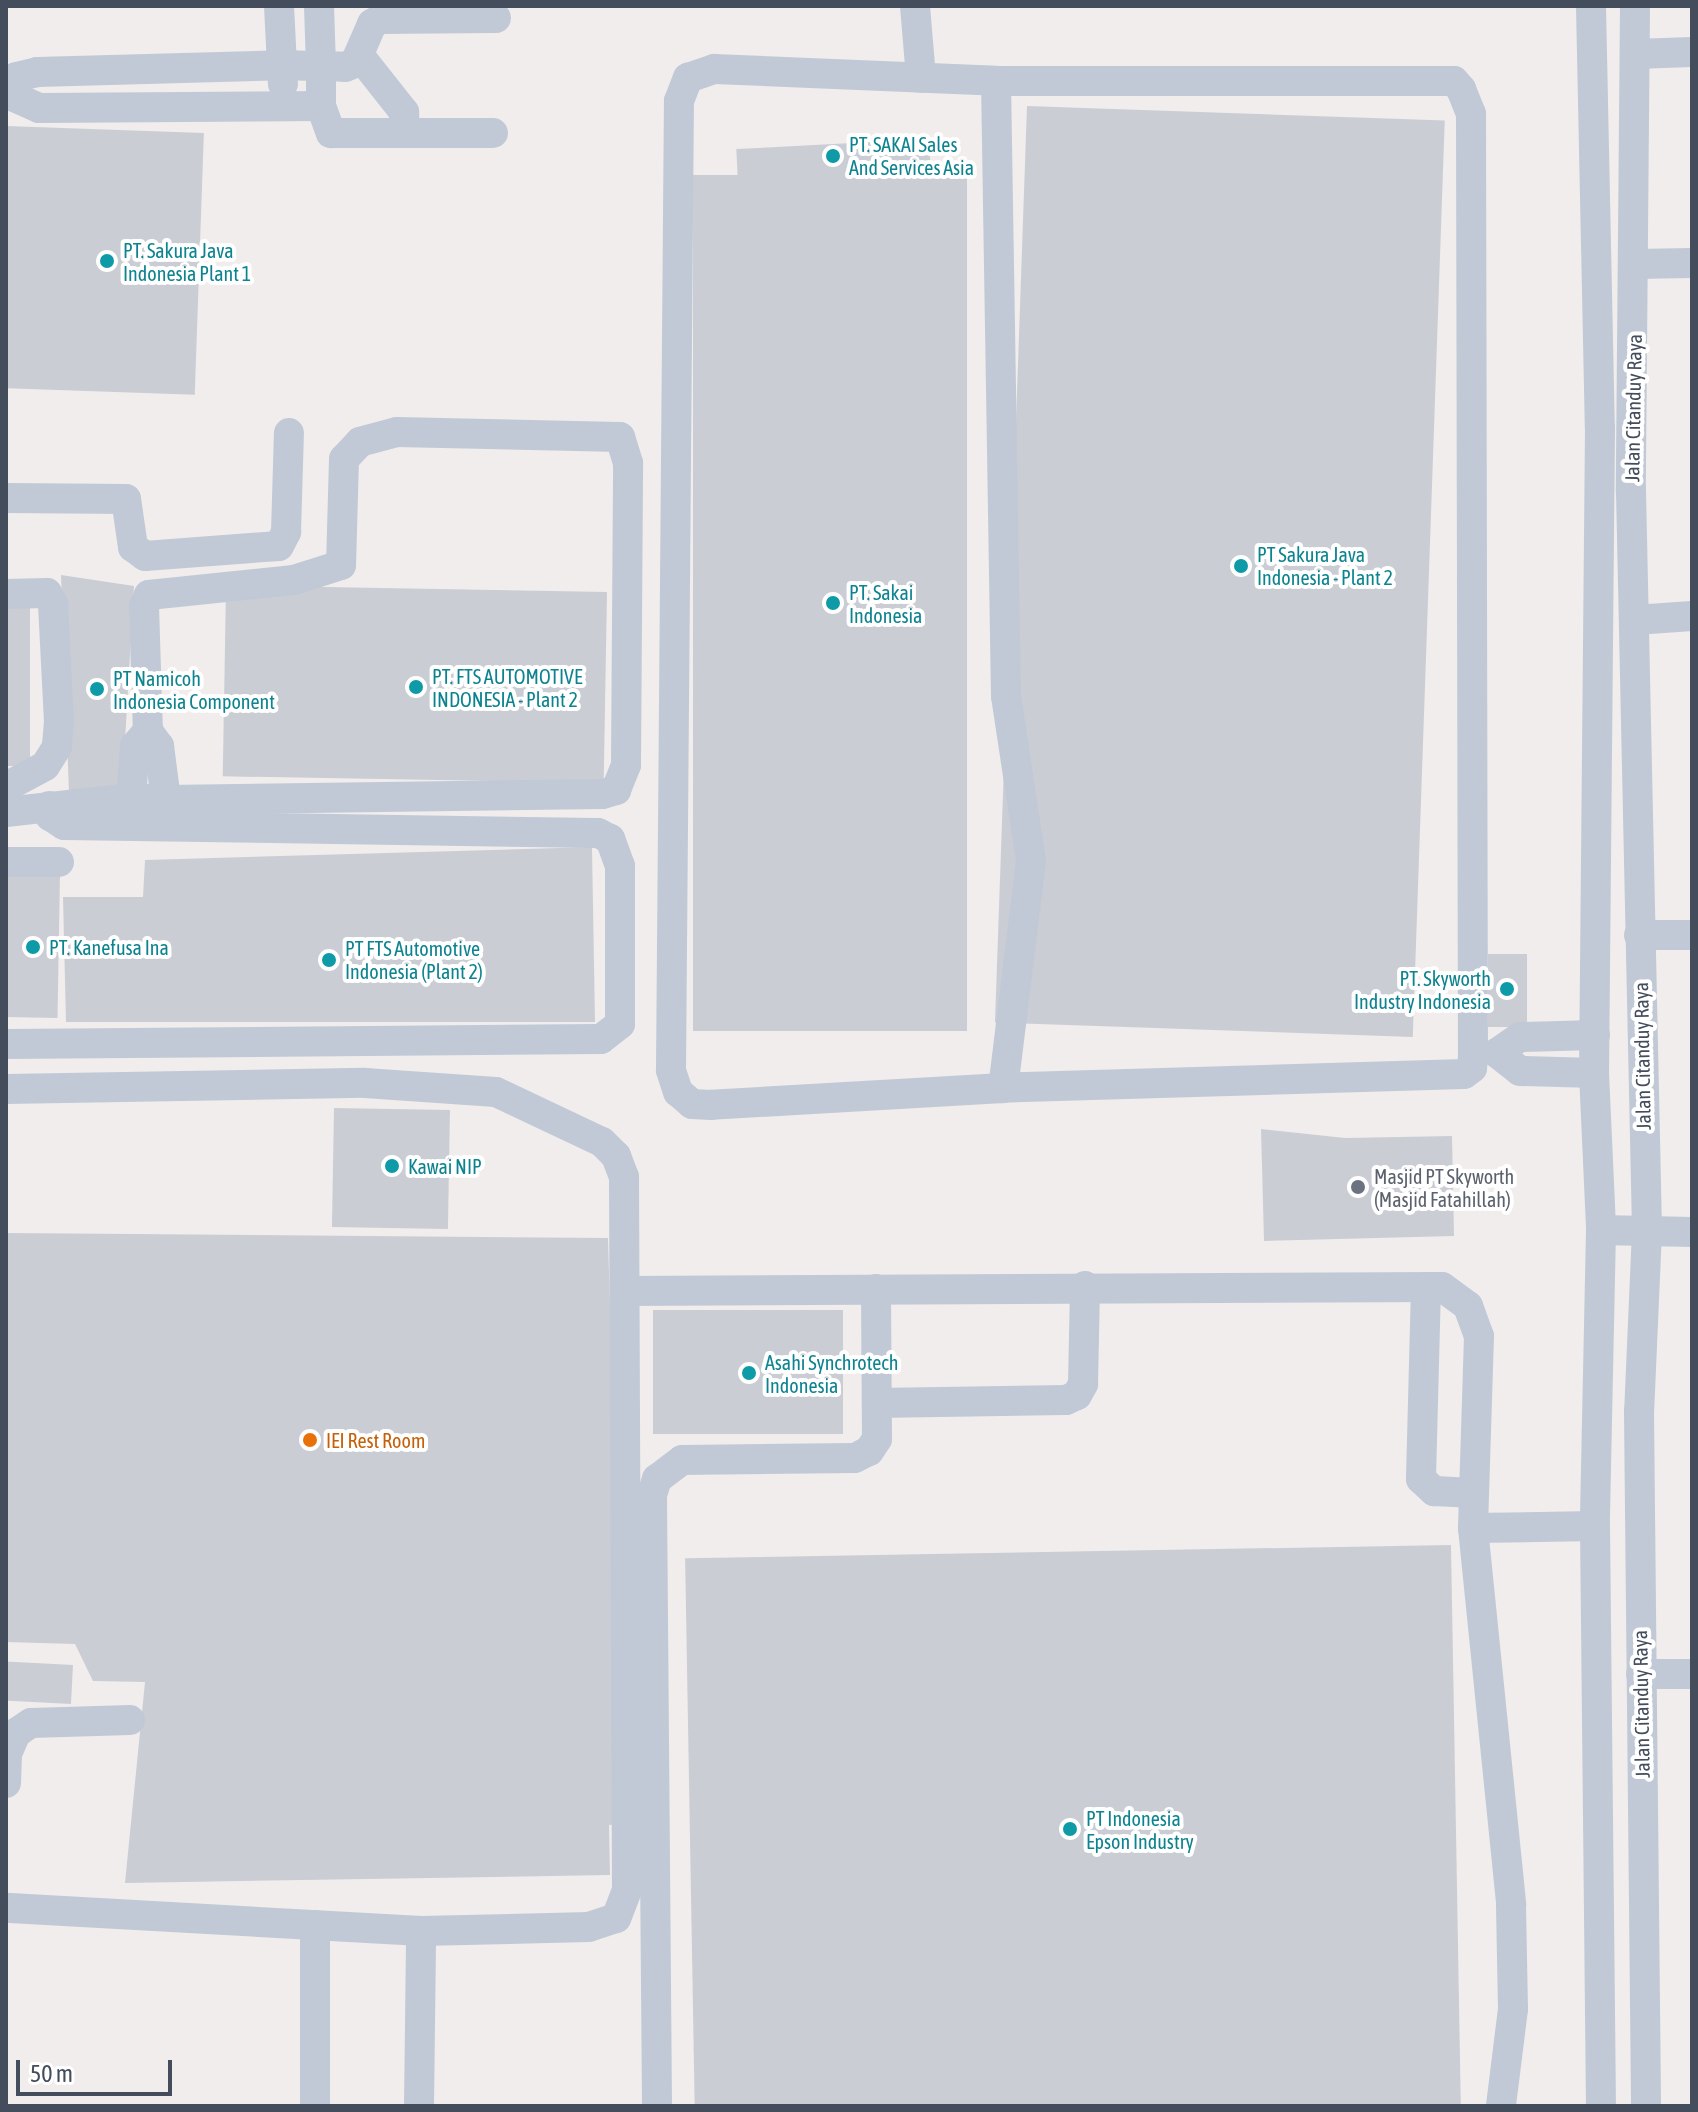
<!DOCTYPE html>
<html>
<head>
<meta charset="utf-8">
<style>
  body { margin:0 }
  #map { position:relative; width:1698px; height:2112px; overflow:hidden; background:#f0edec; font-family:"Asap Condensed",sans-serif }
  div>[style] { position:absolute }
  .building>* { inset:0; background:#cbcdd5; transform-origin:0 0 }
  .minor>* { height:30px; margin:-15px; padding:0 15px; transform-origin:15px; border-radius:15px; background:#c1c9d6 }
  .dots>* { width:22px; height:22px; translate:-50% -50%; box-sizing:border-box; border:4px solid #fff; border-radius:50% }
  span { translate:-50% -50%; white-space:nowrap; text-align:center; line-height:1.15; -webkit-text-stroke:8px #fff; paint-order:stroke }
  .culture-label { font-size:20px; color:#0d838f }
  .left { translate:0 -50%; text-align:left }
  .right { translate:-100% -50%; text-align:right }
  .street-label { font-size:20px; color:#434d5c }
  .worship-label { font-size:20px; color:#5b616d }
  .food-label { font-size:20px; color:#c56008 }
  .frame { position:absolute; inset:0; border:8px solid #434d5c; pointer-events:none }
  .scale { position:absolute; left:16px; top:2060px; width:156px; height:36px; box-sizing:border-box; border:4px solid #434d5c; border-top:0; padding-left:10px; font-size:24px; line-height:28px; white-space:nowrap; color:#434d5c; -webkit-text-stroke:6px #fff; paint-order:stroke }
</style>
</head>
<body>
<div id="map">
  <div class="building">
    <i style="left:1027px;top:106px;width:418px;height:917px;rotate:2deg"></i>
    <i style="left:6px;top:126px;width:198px;height:262px;rotate:2deg"></i>
    <i style="left:929px;top:139px;width:34px;height:193px;rotate:87deg"></i>
    <i style="left:693px;top:175px;width:274px;height:856px"></i>
    <i style="clip-path:polygon(61px 575px,134px 586px,122px 792px,69px 793px)"></i>
    <i style="left:607px;top:592px;width:191px;height:381px;rotate:91deg"></i>
    <i style="left:30px;top:597px;width:169px;height:24px;rotate:90deg"></i>
    <i style="clip-path:polygon(592px 847px,595px 1022px,66px 1022px,63px 897px,143px 897px,145px 860px)"></i>
    <i style="left:60px;top:874px;width:144px;height:54px;rotate:91deg"></i>
    <i style="left:1488px;top:954px;width:39px;height:73px"></i>
    <i style="left:334px;top:1108px;width:116px;height:119px;rotate:1deg"></i>
    <i style="clip-path:polygon(1261px 1129px,1345px 1138px,1452px 1136px,1454px 1236px,1264px 1241px)"></i>
    <i style="clip-path:polygon(6px 1233px,608px 1238px,625px 1824px,609px 1825px,610px 1875px,125px 1883px,145px 1682px,93px 1681px,75px 1644px,6px 1642px)"></i>
    <i style="left:843px;top:1310px;width:124px;height:190px;rotate:90deg"></i>
    <i style="left:1451px;top:1545px;width:561px;height:766px;rotate:89deg"></i>
    <i style="left:73px;top:1665px;width:39px;height:67px;rotate:93deg"></i>
  </div>
  <div class="minor">
    <i style="left:279px;top:6px;width:78px;rotate:87.1deg"></i>
    <i style="left:319px;top:6px;width:60px;rotate:88.1deg"></i>
    <i style="left:321px;top:66px;width:40px;rotate:90deg"></i>
    <i style="left:321px;top:106px;width:282px;rotate:179.6deg"></i>
    <i style="left:39px;top:108px;width:27px;rotate:-156deg"></i>
    <i style="left:14px;top:97px;width:11px;rotate:-117deg"></i>
    <i style="left:9px;top:87px;width:12px;rotate:-55deg"></i>
    <i style="left:16px;top:77px;width:22px;rotate:-13deg"></i>
    <i style="left:37px;top:72px;width:246px;rotate:-1.6deg"></i>
    <i style="left:283px;top:65px;width:38px;rotate:2deg"></i>
    <i style="left:321px;top:66px;width:24px;rotate:2deg"></i>
    <i style="left:345px;top:67px;width:11px;rotate:-22deg"></i>
    <i style="left:355px;top:63px;width:43px;rotate:-66.4deg"></i>
    <i style="left:372px;top:24px;width:9px;rotate:-32deg"></i>
    <i style="left:380px;top:19px;width:116px;rotate:-0.5deg"></i>
    <i style="left:915px;top:6px;width:72px;rotate:85.2deg"></i>
    <i style="left:1591px;top:6px;width:422px;rotate:88.8deg"></i>
    <i style="left:1600px;top:428px;width:645px;rotate:90.53deg"></i>
    <i style="left:1594px;top:1073px;width:157px;rotate:87.4deg"></i>
    <i style="left:1601px;top:1230px;width:296px;rotate:91.2deg"></i>
    <i style="left:1595px;top:1526px;width:580px;rotate:89.41deg"></i>
    <i style="left:1635px;top:6px;width:485px;rotate:90.5deg"></i>
    <i style="left:1631px;top:491px;width:740px;rotate:88.76deg"></i>
    <i style="left:1647px;top:1231px;width:180px;rotate:92.5deg"></i>
    <i style="left:1639px;top:1411px;width:695px;rotate:89.42deg"></i>
    <i style="left:1635px;top:54px;width:57px;rotate:-2deg"></i>
    <i style="left:359px;top:55px;width:73px;rotate:51.7deg"></i>
    <i style="left:404px;top:112px;width:21px;rotate:87deg"></i>
    <i style="left:714px;top:69px;width:282px;rotate:2.4deg"></i>
    <i style="left:996px;top:81px;width:458px"></i>
    <i style="left:1454px;top:81px;width:11px;rotate:49deg"></i>
    <i style="left:1461px;top:89px;width:27px;rotate:68deg"></i>
    <i style="left:1471px;top:114px;width:941px;rotate:89.88deg"></i>
    <i style="left:1473px;top:1055px;width:13px;rotate:94deg"></i>
    <i style="left:1472px;top:1068px;width:10px;rotate:143deg"></i>
    <i style="left:1464px;top:1074px;width:461px;rotate:178.3deg"></i>
    <i style="left:1003px;top:1088px;width:292px;rotate:176.7deg"></i>
    <i style="left:711px;top:1105px;width:19px;rotate:-177deg"></i>
    <i style="left:692px;top:1104px;width:18px;rotate:-139deg"></i>
    <i style="left:678px;top:1092px;width:23px;rotate:-108deg"></i>
    <i style="left:671px;top:1070px;width:969px;rotate:-89.53deg"></i>
    <i style="left:679px;top:101px;width:25px;rotate:-69deg"></i>
    <i style="left:688px;top:78px;width:28px;rotate:-19deg"></i>
    <i style="left:996px;top:81px;width:615px;rotate:89.07deg"></i>
    <i style="left:1006px;top:696px;width:167px;rotate:81.4deg"></i>
    <i style="left:1031px;top:861px;width:229px;rotate:97deg"></i>
    <i style="left:321px;top:106px;width:29px;rotate:70deg"></i>
    <i style="left:331px;top:133px;width:162px"></i>
    <i style="left:1636px;top:264px;width:56px;rotate:-1deg"></i>
    <i style="left:6px;top:498px;width:120px;rotate:0.5deg"></i>
    <i style="left:126px;top:499px;width:49px;rotate:81.7deg"></i>
    <i style="left:133px;top:547px;width:15px;rotate:37deg"></i>
    <i style="left:145px;top:556px;width:134px;rotate:-4.3deg"></i>
    <i style="left:279px;top:546px;width:16px;rotate:-63deg"></i>
    <i style="left:286px;top:532px;width:99px;rotate:-88.3deg"></i>
    <i style="left:6px;top:594px;width:41px;rotate:-1.4deg"></i>
    <i style="left:47px;top:593px;width:13px;rotate:61deg"></i>
    <i style="left:53px;top:604px;width:118px;rotate:87.1deg"></i>
    <i style="left:59px;top:722px;width:25px;rotate:95deg"></i>
    <i style="left:57px;top:747px;width:22px;rotate:122deg"></i>
    <i style="left:45px;top:766px;width:44px;rotate:151.7deg"></i>
    <i style="left:1635px;top:620px;width:57px;rotate:-4deg"></i>
    <i style="left:131px;top:798px;width:52px;rotate:-85.6deg"></i>
    <i style="left:135px;top:746px;width:20px;rotate:-49deg"></i>
    <i style="left:6px;top:812px;width:126px;rotate:-6.4deg"></i>
    <i style="left:131px;top:798px;width:35px;rotate:3deg"></i>
    <i style="left:166px;top:800px;width:437px;rotate:-0.8deg"></i>
    <i style="left:603px;top:794px;width:14px;rotate:-17deg"></i>
    <i style="left:616px;top:790px;width:27px;rotate:-68deg"></i>
    <i style="left:626px;top:765px;width:302px;rotate:-89.6deg"></i>
    <i style="left:628px;top:463px;width:27px;rotate:-107deg"></i>
    <i style="left:620px;top:437px;width:223px;rotate:-178.7deg"></i>
    <i style="left:397px;top:432px;width:38px;rotate:165deg"></i>
    <i style="left:360px;top:442px;width:23px;rotate:133deg"></i>
    <i style="left:344px;top:459px;width:106px;rotate:91.6deg"></i>
    <i style="left:341px;top:565px;width:49px;rotate:162.3deg"></i>
    <i style="left:294px;top:580px;width:146px;rotate:174.1deg"></i>
    <i style="left:149px;top:595px;width:12px;rotate:114deg"></i>
    <i style="left:144px;top:606px;width:125px;rotate:88.2deg"></i>
    <i style="left:148px;top:731px;width:19px;rotate:54deg"></i>
    <i style="left:159px;top:746px;width:54px;rotate:82.6deg"></i>
    <i style="left:6px;top:862px;width:53px"></i>
    <i style="left:1639px;top:935px;width:53px"></i>
    <i style="left:6px;top:1044px;width:595px;rotate:-0.48deg"></i>
    <i style="left:601px;top:1039px;width:24px;rotate:-38deg"></i>
    <i style="left:620px;top:1024px;width:158px;rotate:-90deg"></i>
    <i style="left:620px;top:866px;width:29px;rotate:-110deg"></i>
    <i style="left:610px;top:839px;width:13px;rotate:-153deg"></i>
    <i style="left:598px;top:833px;width:534px;rotate:-179.14deg"></i>
    <i style="left:64px;top:825px;width:17px;rotate:-147deg"></i>
    <i style="left:50px;top:816px;width:10px;rotate:-96deg"></i>
    <i style="left:1497px;top:1053px;width:29px;rotate:38deg"></i>
    <i style="left:1520px;top:1071px;width:74px;rotate:1.5deg"></i>
    <i style="left:1497px;top:1053px;width:28px;rotate:-35deg"></i>
    <i style="left:1520px;top:1037px;width:75px;rotate:-1.5deg"></i>
    <i style="left:6px;top:1089px;width:359px;rotate:-1deg"></i>
    <i style="left:365px;top:1083px;width:131px;rotate:3.9deg"></i>
    <i style="left:496px;top:1092px;width:117px;rotate:25.3deg"></i>
    <i style="left:602px;top:1142px;width:20px;rotate:45deg"></i>
    <i style="left:616px;top:1156px;width:22px;rotate:69deg"></i>
    <i style="left:624px;top:1177px;width:713px;rotate:89.76deg"></i>
    <i style="left:627px;top:1890px;width:30px;rotate:111deg"></i>
    <i style="left:616px;top:1918px;width:28px;rotate:162deg"></i>
    <i style="left:589px;top:1927px;width:168px;rotate:178.6deg"></i>
    <i style="left:421px;top:1931px;width:416px;rotate:-176.8deg"></i>
    <i style="left:1601px;top:1230px;width:91px;rotate:1.3deg"></i>
    <i style="left:1426px;top:1287px;width:192px;rotate:91.5deg"></i>
    <i style="left:1421px;top:1479px;width:18px;rotate:43deg"></i>
    <i style="left:1434px;top:1491px;width:40px;rotate:2.9deg"></i>
    <i style="left:625px;top:1291px;width:817px;rotate:-0.28deg"></i>
    <i style="left:1442px;top:1287px;width:32px;rotate:36deg"></i>
    <i style="left:1468px;top:1306px;width:32px;rotate:70deg"></i>
    <i style="left:1479px;top:1336px;width:192px;rotate:91.8deg"></i>
    <i style="left:1473px;top:1528px;width:122px;rotate:-0.9deg"></i>
    <i style="left:877px;top:1403px;width:189px;rotate:-0.9deg"></i>
    <i style="left:1066px;top:1400px;width:12px;rotate:-24deg"></i>
    <i style="left:1077px;top:1395px;width:13px;rotate:-61deg"></i>
    <i style="left:1083px;top:1384px;width:98px;rotate:-88.8deg"></i>
    <i style="left:1473px;top:1528px;width:379px;rotate:84.2deg"></i>
    <i style="left:1511px;top:1905px;width:104px;rotate:88.9deg"></i>
    <i style="left:1513px;top:2009px;width:98px;rotate:97.1deg"></i>
    <i style="left:1641px;top:1674px;width:51px"></i>
    <i style="left:6px;top:1783px;width:29px;rotate:-88deg"></i>
    <i style="left:7px;top:1754px;width:23px;rotate:-67deg"></i>
    <i style="left:16px;top:1733px;width:18px;rotate:-34deg"></i>
    <i style="left:31px;top:1723px;width:99px;rotate:-1.7deg"></i>
    <i style="left:315px;top:1925px;width:181px;rotate:90deg"></i>
    <i style="left:419px;top:2106px;width:175px;rotate:-89.3deg"></i>
    <i style="left:657px;top:2106px;width:611px;rotate:-90.47deg"></i>
    <i style="left:652px;top:1495px;width:17px;rotate:-73deg"></i>
    <i style="left:657px;top:1479px;width:31px;rotate:-37deg"></i>
    <i style="left:682px;top:1460px;width:173px;rotate:-0.7deg"></i>
    <i style="left:855px;top:1458px;width:16px;rotate:-27deg"></i>
    <i style="left:869px;top:1451px;width:14px;rotate:-56deg"></i>
    <i style="left:877px;top:1439px;width:150px;rotate:-90.4deg"></i>
  </div>
  <div class="dots">
    <i style="left:833px;top:156px;background:#0f9aa8"></i>
    <i style="left:107px;top:261px;background:#0f9aa8"></i>
    <i style="left:1241px;top:566px;background:#0f9aa8"></i>
    <i style="left:833px;top:603px;background:#0f9aa8"></i>
    <i style="left:416px;top:687px;background:#0f9aa8"></i>
    <i style="left:97px;top:689px;background:#0f9aa8"></i>
    <i style="left:33px;top:947px;background:#0f9aa8"></i>
    <i style="left:329px;top:960px;background:#0f9aa8"></i>
    <i style="left:1507px;top:989px;background:#0f9aa8"></i>
    <i style="left:392px;top:1166px;background:#0f9aa8"></i>
    <i style="left:1358px;top:1187px;background:#6b7280"></i>
    <i style="left:749px;top:1373px;background:#0f9aa8"></i>
    <i style="left:310px;top:1440px;background:#e8710a"></i>
    <i style="left:1070px;top:1829px;background:#0f9aa8"></i>
  </div>
  <div class="culture-label">
    <span class="left" style="left:849px;top:156px">PT. SAKAI Sales<br>And Services Asia</span>
    <span class="left" style="left:123px;top:262px">PT. Sakura Java<br>Indonesia Plant 1</span>
    <span class="left" style="left:1257px;top:566px">PT Sakura Java<br>Indonesia - Plant 2</span>
    <span class="left" style="left:849px;top:604px">PT. Sakai<br>Indonesia</span>
    <span class="left" style="left:432px;top:688px">PT. FTS AUTOMOTIVE<br>INDONESIA - Plant 2</span>
    <span class="left" style="left:113px;top:690px">PT Namicoh<br>Indonesia Component</span>
    <span class="left" style="left:49px;top:947px">PT. Kanefusa Ina</span>
    <span class="left" style="left:345px;top:960px">PT FTS Automotive<br>Indonesia (Plant 2)</span>
    <span class="right" style="left:1491px;top:990px">PT. Skyworth<br>Industry Indonesia</span>
    <span class="left" style="left:408px;top:1166px">Kawai NIP</span>
    <span class="left" style="left:765px;top:1374px">Asahi Synchrotech<br>Indonesia</span>
    <span class="left" style="left:1086px;top:1830px">PT Indonesia<br>Epson Industry</span>
  </div>
  <div class="street-label">
    <span style="left:1633px;top:408px;rotate:-89deg">Jalan Citanduy Raya</span>
    <span style="left:1642px;top:1056px;rotate:-91deg">Jalan Citanduy Raya</span>
    <span style="left:1641px;top:1704px;rotate:-91deg">Jalan Citanduy Raya</span>
  </div>
  <div class="worship-label">
    <span class="left" style="left:1374px;top:1188px">Masjid PT Skyworth<br>(Masjid Fatahillah)</span>
  </div>
  <div class="food-label">
    <span class="left" style="left:326px;top:1440px">IEI Rest Room</span>
  </div>
  <div class="frame"></div>
  <div class="scale">50 m</div>
</div>
</body>
</html>
